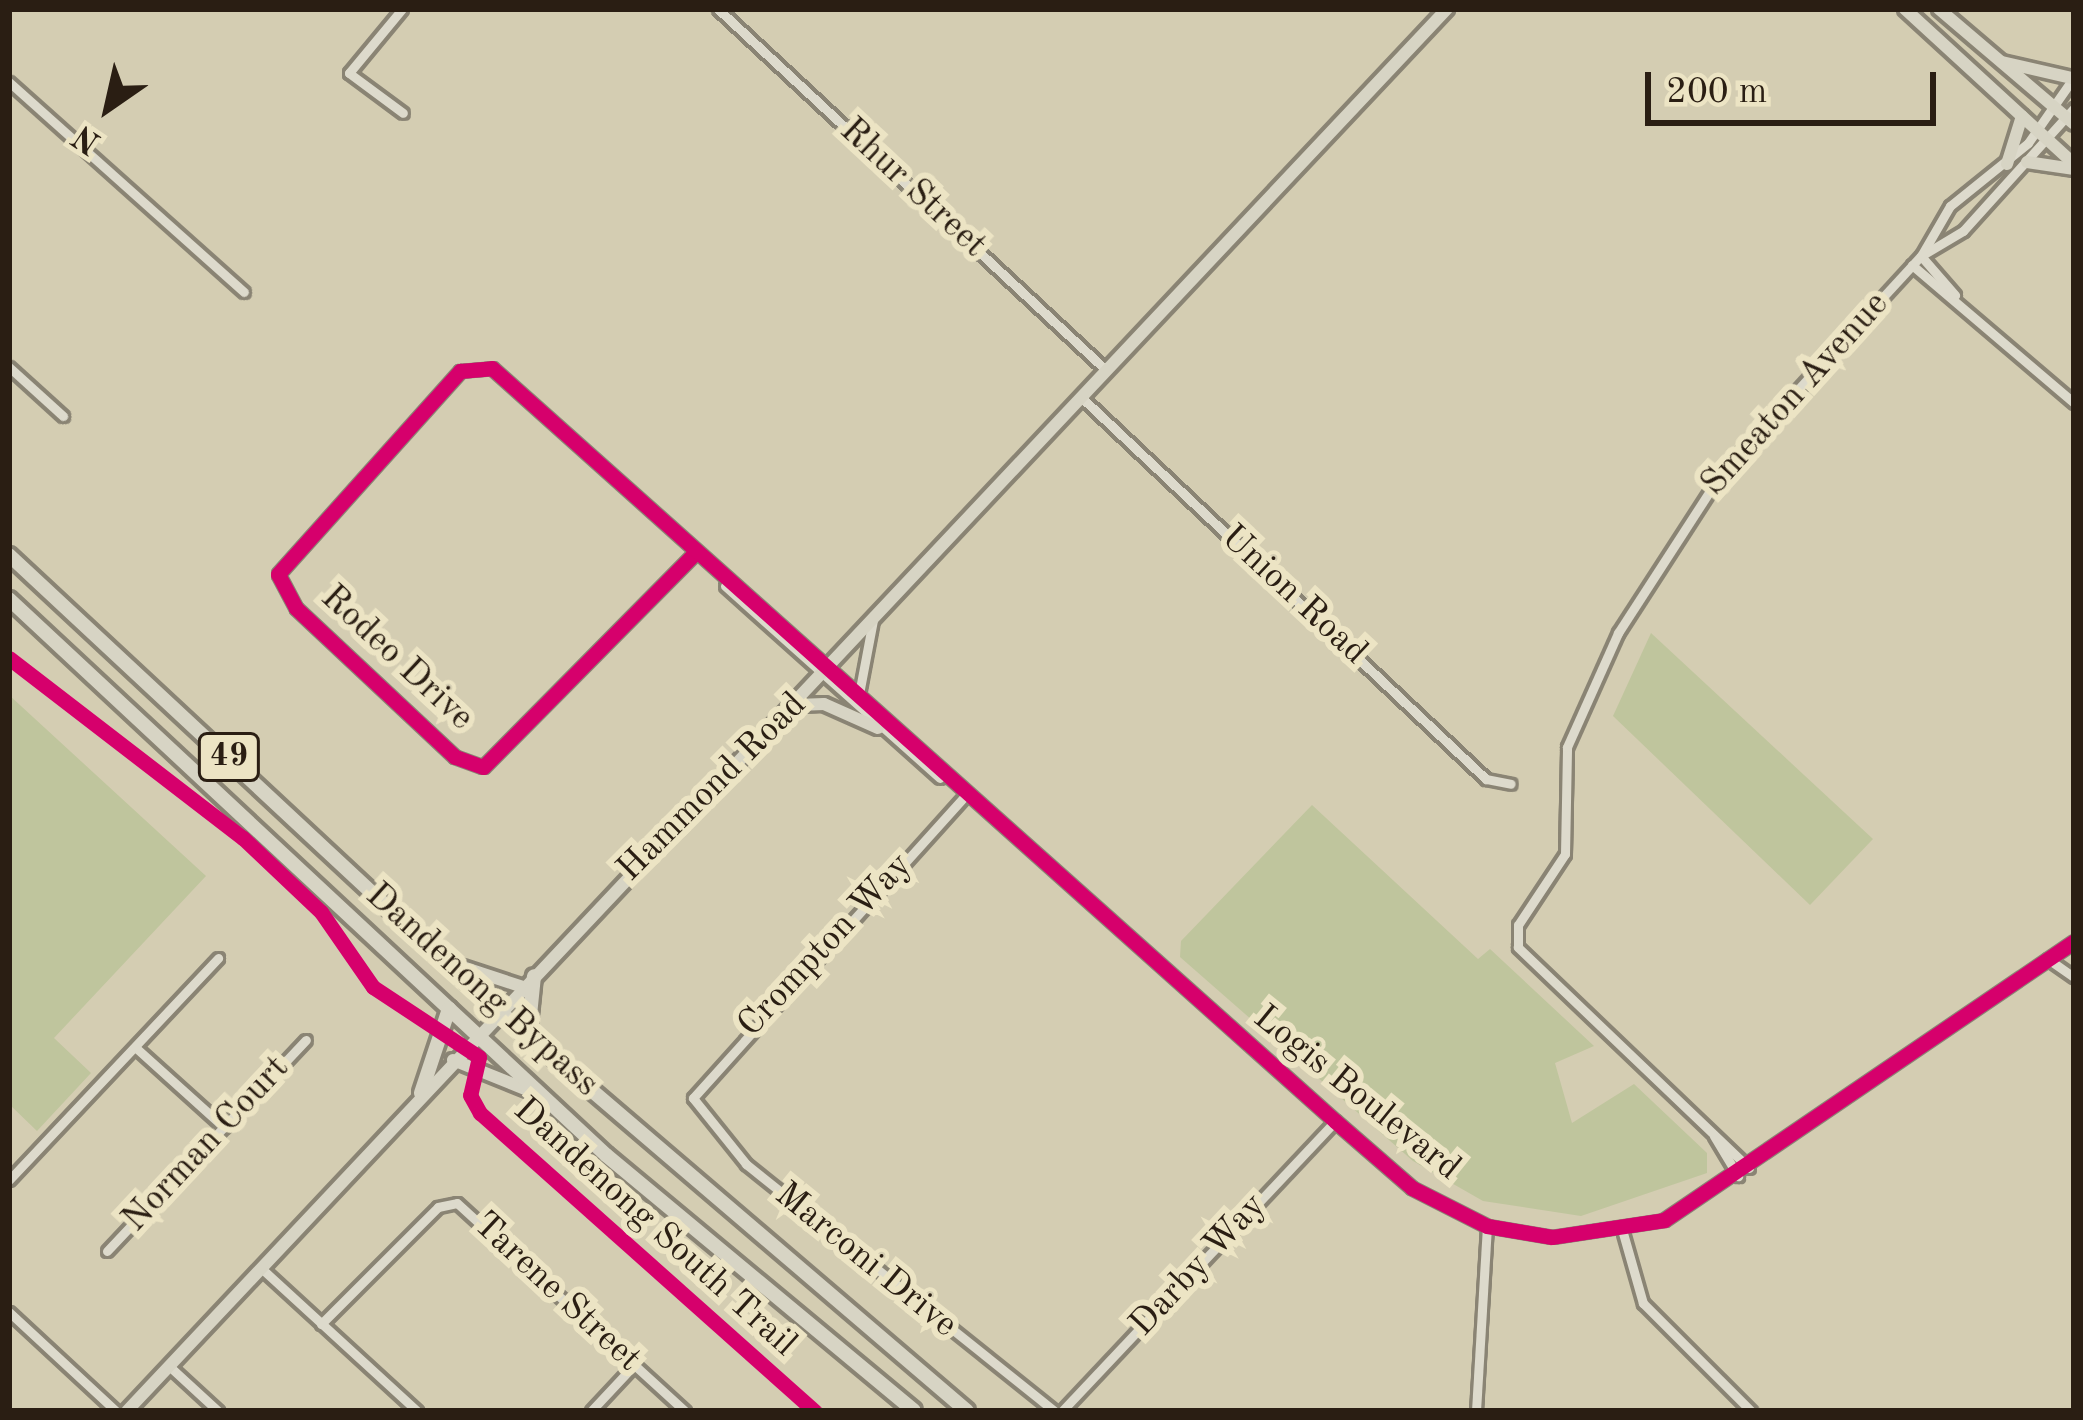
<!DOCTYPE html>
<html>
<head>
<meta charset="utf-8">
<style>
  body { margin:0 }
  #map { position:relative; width:2083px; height:1420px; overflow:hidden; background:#d4cdb2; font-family:"Old Standard TT",serif }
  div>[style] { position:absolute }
  .green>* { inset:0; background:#bfc59d }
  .roads { filter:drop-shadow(3px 0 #8a8474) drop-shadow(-3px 0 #8a8474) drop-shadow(0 3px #8a8474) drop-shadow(0 -3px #8a8474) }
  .minor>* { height:9px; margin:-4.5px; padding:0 4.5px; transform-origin:4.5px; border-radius:4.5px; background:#dddacc }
  .major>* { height:12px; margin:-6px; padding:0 6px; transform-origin:6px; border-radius:6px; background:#d7d4c4 }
  .highway>* { height:14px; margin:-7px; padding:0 7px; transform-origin:7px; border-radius:7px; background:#d7d4c4 }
  .cycleway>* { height:15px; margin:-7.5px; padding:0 7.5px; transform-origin:7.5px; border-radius:7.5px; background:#d6006c }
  span { translate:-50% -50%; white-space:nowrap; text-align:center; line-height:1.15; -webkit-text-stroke:12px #ece4c4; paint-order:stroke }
  .shield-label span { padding:3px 9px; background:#ece4c4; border:3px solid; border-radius:9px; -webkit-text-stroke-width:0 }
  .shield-label { font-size:33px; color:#2a1e13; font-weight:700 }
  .street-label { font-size:36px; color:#2a1e13 }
  .frame { position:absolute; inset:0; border:12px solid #2a1e13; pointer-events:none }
  .north { position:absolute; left:48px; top:48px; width:120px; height:120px; -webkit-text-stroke:9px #ece4c4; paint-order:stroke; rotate:214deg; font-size:33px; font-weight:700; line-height:48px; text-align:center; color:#2a1e13 }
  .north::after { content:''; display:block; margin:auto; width:42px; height:54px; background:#2a1e13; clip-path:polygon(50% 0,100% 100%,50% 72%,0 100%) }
  .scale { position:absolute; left:1645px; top:72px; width:291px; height:54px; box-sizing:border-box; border:6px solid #2a1e13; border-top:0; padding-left:15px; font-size:36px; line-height:42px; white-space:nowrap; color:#2a1e13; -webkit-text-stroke:9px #ece4c4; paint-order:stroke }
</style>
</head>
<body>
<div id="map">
  <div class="green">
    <i style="clip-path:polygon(1651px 633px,1873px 839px,1810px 905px,1613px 716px)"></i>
    <i style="clip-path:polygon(9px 695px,206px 876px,54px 1038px,91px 1073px,37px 1131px,9px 1104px)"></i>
    <i style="clip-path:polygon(1312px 805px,1478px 959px,1490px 949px,1594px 1046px,1555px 1063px,1572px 1123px,1634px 1084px,1707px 1153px,1707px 1173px,1581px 1216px,1483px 1201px,1413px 1161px,1180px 957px,1181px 941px)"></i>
  </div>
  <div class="roads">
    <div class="minor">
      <i style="left:402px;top:9px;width:83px;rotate:129.6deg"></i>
      <i style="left:349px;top:73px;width:67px;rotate:36.5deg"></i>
      <i style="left:718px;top:9px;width:530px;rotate:42.94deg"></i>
      <i style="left:9px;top:82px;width:315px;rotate:41.8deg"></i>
      <i style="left:1921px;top:256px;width:49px;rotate:-30.8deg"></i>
      <i style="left:1963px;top:231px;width:166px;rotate:-47.9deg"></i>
      <i style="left:1921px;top:256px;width:52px;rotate:48.9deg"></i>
      <i style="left:1912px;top:265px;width:213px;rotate:40.4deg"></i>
      <i style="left:9px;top:367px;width:73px;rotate:42.2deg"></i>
      <i style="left:1081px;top:397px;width:557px;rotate:43.33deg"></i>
      <i style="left:1486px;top:779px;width:25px;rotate:11deg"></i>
      <i style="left:695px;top:553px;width:301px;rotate:134.7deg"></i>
      <i style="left:483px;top:767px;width:30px;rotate:-160deg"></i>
      <i style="left:455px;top:757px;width:218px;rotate:-136.9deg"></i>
      <i style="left:296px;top:608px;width:38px;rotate:-118deg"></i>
      <i style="left:278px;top:574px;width:273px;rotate:-48.1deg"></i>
      <i style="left:460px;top:371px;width:32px;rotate:-5deg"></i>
      <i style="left:492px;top:368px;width:1130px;rotate:41.77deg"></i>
      <i style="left:1335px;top:1121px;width:102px;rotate:41deg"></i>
      <i style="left:1412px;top:1188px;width:84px;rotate:26.9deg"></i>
      <i style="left:1487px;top:1226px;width:66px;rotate:9.6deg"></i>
      <i style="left:1552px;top:1237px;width:113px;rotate:-8.6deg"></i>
      <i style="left:1664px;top:1220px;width:496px;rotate:-34.2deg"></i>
      <i style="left:725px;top:586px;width:288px;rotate:41.8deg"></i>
      <i style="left:859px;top:694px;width:75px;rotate:-79.3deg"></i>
      <i style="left:964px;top:797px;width:405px;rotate:132deg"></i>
      <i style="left:693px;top:1098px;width:85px;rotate:51.2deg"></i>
      <i style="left:746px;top:1164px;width:395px;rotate:38.7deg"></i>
      <i style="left:2048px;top:959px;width:32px;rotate:35deg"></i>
      <i style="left:135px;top:1047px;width:120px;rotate:42deg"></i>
      <i style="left:1714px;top:1136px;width:47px;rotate:59deg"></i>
      <i style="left:1749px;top:1168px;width:320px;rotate:-136.3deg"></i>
      <i style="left:1518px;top:947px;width:22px;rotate:-90deg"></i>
      <i style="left:1518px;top:925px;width:85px;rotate:-56.5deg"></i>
      <i style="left:1565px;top:854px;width:107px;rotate:-88.9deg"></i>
      <i style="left:1567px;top:747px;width:125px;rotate:-65.9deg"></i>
      <i style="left:1618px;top:633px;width:193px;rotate:-57.1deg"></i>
      <i style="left:1723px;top:471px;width:292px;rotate:-47.4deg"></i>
      <i style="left:1921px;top:256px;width:58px;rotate:-59.9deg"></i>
      <i style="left:1950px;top:206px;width:100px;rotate:-38.9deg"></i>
      <i style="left:2028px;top:143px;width:80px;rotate:-55.1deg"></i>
      <i style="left:9px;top:1180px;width:305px;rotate:-46.7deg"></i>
      <i style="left:1623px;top:1233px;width:73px;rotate:74.1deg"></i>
      <i style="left:1643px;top:1303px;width:153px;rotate:45deg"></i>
      <i style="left:107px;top:1251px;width:290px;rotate:-46.7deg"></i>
      <i style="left:261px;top:1268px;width:212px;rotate:42.5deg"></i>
      <i style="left:9px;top:1312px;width:146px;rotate:42.8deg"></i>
      <i style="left:321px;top:1324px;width:165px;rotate:-45deg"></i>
      <i style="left:438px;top:1207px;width:19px;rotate:-12deg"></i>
      <i style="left:457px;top:1203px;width:309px;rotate:42.4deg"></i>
      <i style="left:169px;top:1366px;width:67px;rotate:42.6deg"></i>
      <i style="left:591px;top:1411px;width:63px;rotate:-46.9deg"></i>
      <i style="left:1062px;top:1411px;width:398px;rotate:-46.7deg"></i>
      <i style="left:1476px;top:1411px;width:185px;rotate:-86.6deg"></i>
    </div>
    <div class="major">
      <i style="left:1905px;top:9px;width:229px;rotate:42.5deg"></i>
      <i style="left:1939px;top:9px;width:177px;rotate:40.4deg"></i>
      <i style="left:2002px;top:62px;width:72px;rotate:12.9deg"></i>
      <i style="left:2027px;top:162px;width:48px;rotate:8.5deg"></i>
      <i style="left:2007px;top:164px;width:50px;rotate:-72.6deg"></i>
      <i style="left:797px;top:705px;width:27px;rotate:-2deg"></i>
      <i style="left:824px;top:704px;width:59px;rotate:24deg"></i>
      <i style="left:447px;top:962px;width:80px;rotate:18.2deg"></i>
      <i style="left:453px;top:1060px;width:88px;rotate:21.9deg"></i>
      <i style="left:127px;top:1411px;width:1926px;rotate:-46.73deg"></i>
    </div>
    <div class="highway">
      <i style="left:9px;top:555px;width:671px;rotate:42.95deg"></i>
      <i style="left:500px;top:1012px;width:614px;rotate:40.51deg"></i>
      <i style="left:9px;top:599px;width:816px;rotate:42.96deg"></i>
      <i style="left:606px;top:1155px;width:400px;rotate:39.7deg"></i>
      <i style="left:528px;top:1035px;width:59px;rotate:-84.2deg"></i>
      <i style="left:421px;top:1093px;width:89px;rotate:-71.6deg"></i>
    </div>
  </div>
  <div class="cycleway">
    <i style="left:695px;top:553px;width:301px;rotate:134.7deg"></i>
    <i style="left:483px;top:767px;width:30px;rotate:-160deg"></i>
    <i style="left:455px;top:757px;width:218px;rotate:-136.9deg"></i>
    <i style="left:296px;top:608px;width:38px;rotate:-118deg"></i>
    <i style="left:278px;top:574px;width:273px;rotate:-48.1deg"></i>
    <i style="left:460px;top:371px;width:32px;rotate:-5deg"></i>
    <i style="left:492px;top:368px;width:1130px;rotate:41.77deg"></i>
    <i style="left:1335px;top:1121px;width:102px;rotate:41deg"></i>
    <i style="left:1412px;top:1188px;width:84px;rotate:26.9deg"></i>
    <i style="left:1487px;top:1226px;width:66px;rotate:9.6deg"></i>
    <i style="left:1552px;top:1237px;width:113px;rotate:-8.6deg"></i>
    <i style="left:1664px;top:1220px;width:496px;rotate:-34.2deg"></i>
    <i style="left:9px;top:658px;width:295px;rotate:37.6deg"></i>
    <i style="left:243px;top:838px;width:108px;rotate:43.5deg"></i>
    <i style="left:321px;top:912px;width:91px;rotate:55.3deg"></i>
    <i style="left:373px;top:987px;width:127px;rotate:33.4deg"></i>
    <i style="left:479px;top:1057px;width:39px;rotate:103deg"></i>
    <i style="left:470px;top:1095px;width:21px;rotate:61deg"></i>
    <i style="left:480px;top:1113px;width:448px;rotate:41.7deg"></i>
  </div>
  <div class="shield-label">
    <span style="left:229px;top:757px">49</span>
  </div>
  <div class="street-label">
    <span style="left:912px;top:189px;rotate:43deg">Rhur Street</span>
    <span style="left:1796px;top:395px;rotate:-48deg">Smeaton Avenue</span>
    <span style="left:1293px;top:596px;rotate:43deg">Union Road</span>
    <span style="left:396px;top:659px;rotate:43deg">Rodeo Drive</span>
    <span style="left:713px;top:788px;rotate:-45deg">Hammond Road</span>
    <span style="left:826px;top:946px;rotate:-47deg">Crompton Way</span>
    <span style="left:481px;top:991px;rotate:42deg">Dandenong Bypass</span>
    <span style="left:1356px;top:1094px;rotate:39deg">Logis Boulevard</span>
    <span style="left:207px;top:1145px;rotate:-47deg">Norman Court</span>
    <span style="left:654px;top:1228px;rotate:42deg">Dandenong South Trail</span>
    <span style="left:865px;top:1261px;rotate:39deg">Marconi Drive</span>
    <span style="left:1199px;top:1266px;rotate:-47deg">Darby Way</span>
    <span style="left:556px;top:1293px;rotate:43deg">Tarene Street</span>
  </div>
  <div class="frame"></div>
  <div class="north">N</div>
  <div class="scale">200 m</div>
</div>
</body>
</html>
